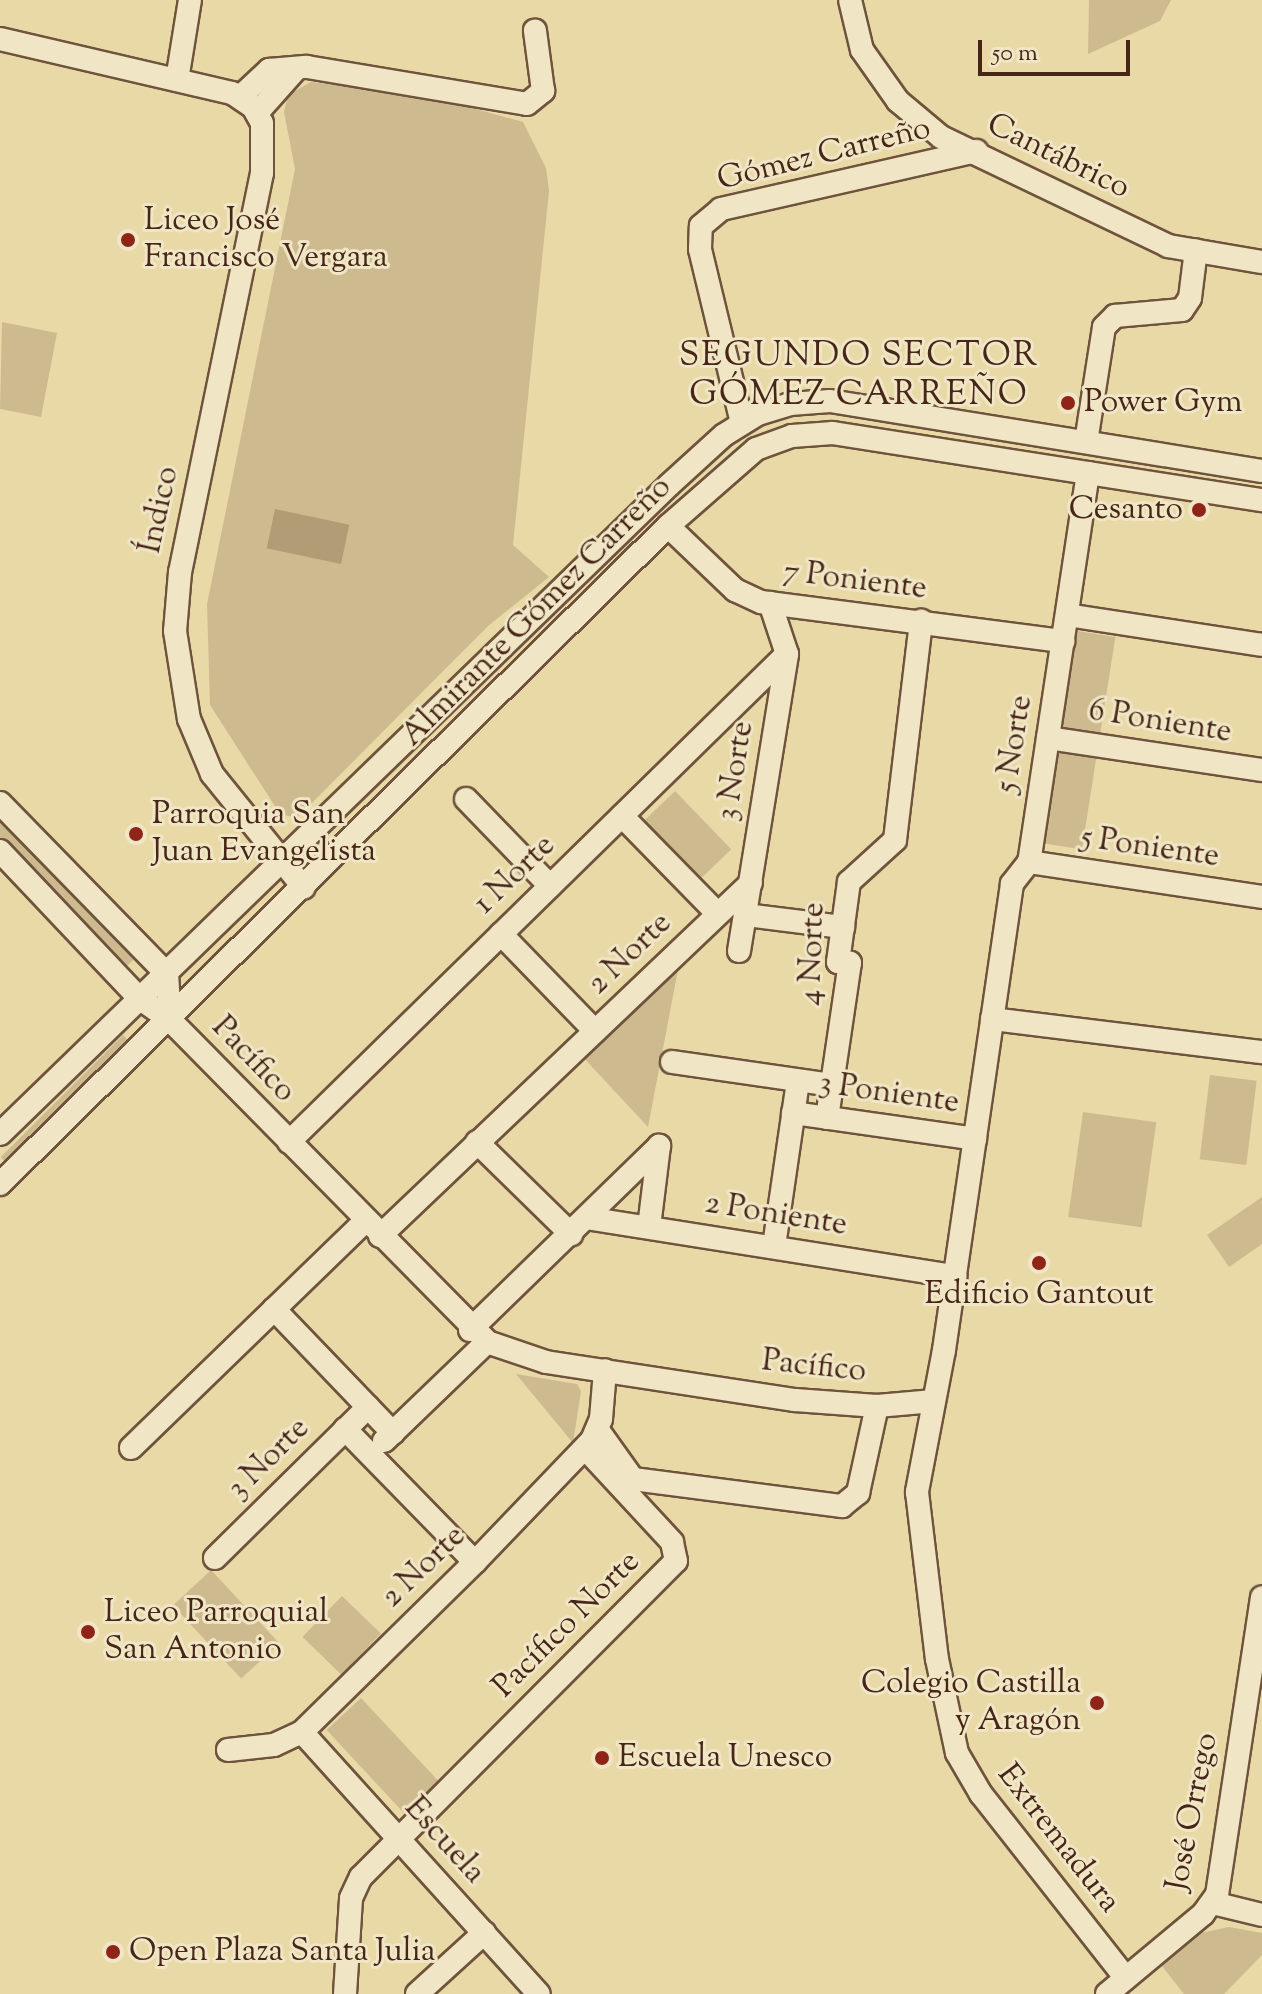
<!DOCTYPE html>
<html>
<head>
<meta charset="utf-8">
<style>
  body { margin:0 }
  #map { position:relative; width:1262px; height:1994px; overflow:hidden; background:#e8d9a7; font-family:"Sorts Mill Goudy",serif }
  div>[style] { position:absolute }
  .green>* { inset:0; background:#cdbb8f; transform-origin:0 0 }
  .water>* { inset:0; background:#b19c76; transform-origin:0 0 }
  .roads { filter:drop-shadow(2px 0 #6f533c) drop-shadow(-2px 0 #6f533c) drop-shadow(0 2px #6f533c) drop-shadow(0 -2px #6f533c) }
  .minor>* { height:22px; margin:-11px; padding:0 11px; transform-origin:11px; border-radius:11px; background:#f0e6c6 }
  .dots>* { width:22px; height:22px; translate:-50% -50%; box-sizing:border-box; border:4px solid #f0e6c6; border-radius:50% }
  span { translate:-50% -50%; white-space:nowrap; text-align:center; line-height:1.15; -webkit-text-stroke:6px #f0e6c6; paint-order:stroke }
  .street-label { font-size:32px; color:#472618 }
  .poi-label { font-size:32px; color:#472618 }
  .left { translate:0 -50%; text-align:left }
  .right { translate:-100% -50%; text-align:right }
  .neighbourhood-label { font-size:34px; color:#472618; letter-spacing:2px }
  .scale { position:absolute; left:978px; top:40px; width:152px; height:36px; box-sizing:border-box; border:4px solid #472618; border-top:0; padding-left:10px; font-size:24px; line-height:28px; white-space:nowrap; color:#472618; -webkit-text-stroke:6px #f0e6c6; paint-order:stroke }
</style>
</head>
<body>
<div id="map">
  <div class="green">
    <i style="clip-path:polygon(1089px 0,1171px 0,1160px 21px,1088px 54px)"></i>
    <i style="clip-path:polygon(311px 82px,433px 97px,523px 122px,546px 168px,549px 191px,513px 545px,549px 577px,488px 626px,297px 818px,280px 814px,210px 705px,207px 604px,295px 169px,284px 112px,288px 95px)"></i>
    <i style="clip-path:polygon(2px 322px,57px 333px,41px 417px,0 409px)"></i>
    <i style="left:1071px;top:630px;width:45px;height:215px;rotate:9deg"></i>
    <i style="left:675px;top:791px;width:81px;height:48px;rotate:46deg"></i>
    <i style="left:0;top:819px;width:194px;height:13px;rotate:46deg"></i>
    <i style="clip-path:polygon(681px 954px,648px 1127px,580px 1054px)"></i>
    <i style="left:123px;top:1035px;width:7px;height:173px;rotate:45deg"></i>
    <i style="left:1210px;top:1075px;width:47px;height:85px;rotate:7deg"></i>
    <i style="left:1083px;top:1112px;width:74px;height:106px;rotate:8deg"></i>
    <i style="clip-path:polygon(1262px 1197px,1262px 1244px,1229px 1267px,1207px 1235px)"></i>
    <i style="clip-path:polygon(516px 1374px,577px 1384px,581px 1391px,573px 1443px)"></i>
    <i style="left:211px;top:1570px;width:100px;height:52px;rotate:47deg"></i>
    <i style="left:342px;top:1596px;width:54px;height:57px;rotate:44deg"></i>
    <i style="left:361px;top:1698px;width:115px;height:47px;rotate:47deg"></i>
    <i style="clip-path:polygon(1229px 1927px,1262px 1933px,1262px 1955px,1224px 1994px,1184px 1994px,1162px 1966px,1201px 1933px)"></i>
  </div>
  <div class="water">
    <i style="left:275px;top:509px;width:76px;height:40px;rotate:12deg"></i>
  </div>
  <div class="roads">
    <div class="minor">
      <i style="left:850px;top:0;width:51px;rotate:76.5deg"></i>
      <i style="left:862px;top:50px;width:62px;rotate:54.8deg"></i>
      <i style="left:898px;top:101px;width:56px;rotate:39.9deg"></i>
      <i style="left:941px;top:137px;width:252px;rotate:25.6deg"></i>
      <i style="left:1168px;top:246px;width:95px;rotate:9.7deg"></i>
      <i style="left:0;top:39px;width:238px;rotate:13.1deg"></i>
      <i style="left:232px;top:93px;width:25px;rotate:34deg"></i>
      <i style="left:253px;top:107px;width:18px;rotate:61deg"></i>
      <i style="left:262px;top:123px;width:50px;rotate:90deg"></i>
      <i style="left:262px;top:173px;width:407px;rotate:101.6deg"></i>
      <i style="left:180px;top:572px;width:59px;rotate:94.8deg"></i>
      <i style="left:175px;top:631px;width:89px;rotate:81deg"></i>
      <i style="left:189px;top:719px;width:60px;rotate:67.3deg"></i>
      <i style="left:212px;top:774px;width:146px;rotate:51.1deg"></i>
      <i style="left:177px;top:80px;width:81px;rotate:-80.8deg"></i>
      <i style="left:240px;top:97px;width:40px;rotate:-43deg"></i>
      <i style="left:269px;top:70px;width:38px;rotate:-5deg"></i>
      <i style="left:307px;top:67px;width:223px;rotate:9.5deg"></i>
      <i style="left:527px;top:104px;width:21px;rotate:-39deg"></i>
      <i style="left:543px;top:91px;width:61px;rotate:-97.6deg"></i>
      <i style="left:257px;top:113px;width:60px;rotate:-48.4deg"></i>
      <i style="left:742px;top:423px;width:179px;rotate:-103.6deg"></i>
      <i style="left:700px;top:249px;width:23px;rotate:-88deg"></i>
      <i style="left:701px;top:226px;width:26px;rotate:-40deg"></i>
      <i style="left:721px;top:209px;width:262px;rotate:-12.8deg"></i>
      <i style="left:1086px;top:442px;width:116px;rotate:-81.1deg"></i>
      <i style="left:1104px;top:327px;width:16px;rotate:-45deg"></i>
      <i style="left:1115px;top:316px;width:67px;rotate:-5.1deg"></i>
      <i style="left:1182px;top:310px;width:14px;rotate:-56deg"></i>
      <i style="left:1190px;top:298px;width:48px;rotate:-82.9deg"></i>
      <i style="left:1088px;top:473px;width:393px;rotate:98.6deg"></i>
      <i style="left:1029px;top:862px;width:28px;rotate:128deg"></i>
      <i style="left:1012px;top:884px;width:471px;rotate:98.3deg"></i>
      <i style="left:944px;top:1350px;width:145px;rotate:100.8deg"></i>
      <i style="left:917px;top:1492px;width:168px;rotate:83.2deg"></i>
      <i style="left:937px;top:1659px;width:96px;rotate:78deg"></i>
      <i style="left:957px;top:1753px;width:48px;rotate:59.7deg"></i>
      <i style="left:981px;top:1794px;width:234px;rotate:51.8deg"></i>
      <i style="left:668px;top:526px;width:93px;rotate:43.7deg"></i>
      <i style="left:735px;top:590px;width:29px;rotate:25deg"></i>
      <i style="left:761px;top:602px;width:305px;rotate:7.4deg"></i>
      <i style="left:1067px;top:615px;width:197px;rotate:8.7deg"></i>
      <i style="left:1048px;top:738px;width:216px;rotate:8.5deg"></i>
      <i style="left:466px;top:799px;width:121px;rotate:46deg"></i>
      <i style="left:0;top:803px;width:239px;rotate:45.7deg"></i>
      <i style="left:167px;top:974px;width:46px;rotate:86.3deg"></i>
      <i style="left:622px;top:816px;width:137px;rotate:45.6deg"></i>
      <i style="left:0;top:851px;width:202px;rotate:46.6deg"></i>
      <i style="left:139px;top:998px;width:38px;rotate:35deg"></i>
      <i style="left:170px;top:1020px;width:452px;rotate:45.4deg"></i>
      <i style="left:487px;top:1342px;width:62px;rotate:18.7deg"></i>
      <i style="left:546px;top:1362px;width:252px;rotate:8.7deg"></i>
      <i style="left:795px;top:1400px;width:82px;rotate:4.2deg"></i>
      <i style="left:877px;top:1406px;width:57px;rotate:-5deg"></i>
      <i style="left:1029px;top:862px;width:236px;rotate:8.5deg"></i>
      <i style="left:746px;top:915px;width:98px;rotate:7.1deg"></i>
      <i style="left:501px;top:934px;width:135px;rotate:45.9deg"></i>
      <i style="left:739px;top:951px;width:301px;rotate:-80.8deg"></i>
      <i style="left:787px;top:654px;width:54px;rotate:-108.4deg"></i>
      <i style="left:992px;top:1019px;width:272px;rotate:7deg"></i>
      <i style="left:672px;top:1062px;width:162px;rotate:8.2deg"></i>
      <i style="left:793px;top:1113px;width:184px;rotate:8.1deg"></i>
      <i style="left:827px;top:1118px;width:157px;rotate:-81.6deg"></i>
      <i style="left:850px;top:963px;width:12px;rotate:-175deg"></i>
      <i style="left:838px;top:962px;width:81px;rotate:-82.2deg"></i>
      <i style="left:849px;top:882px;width:62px;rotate:-42.4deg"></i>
      <i style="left:895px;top:840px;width:221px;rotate:-83.2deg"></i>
      <i style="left:0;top:1134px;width:932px;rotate:-44.13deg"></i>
      <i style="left:669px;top:485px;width:74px;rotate:-42.3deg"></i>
      <i style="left:724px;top:435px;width:40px;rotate:-32deg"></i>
      <i style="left:758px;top:414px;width:34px;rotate:-17deg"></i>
      <i style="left:790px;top:404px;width:40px;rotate:-4.3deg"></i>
      <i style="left:830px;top:401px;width:438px;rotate:9.2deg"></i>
      <i style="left:289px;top:1142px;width:697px;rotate:-44.42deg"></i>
      <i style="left:477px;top:1142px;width:132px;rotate:44.4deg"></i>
      <i style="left:0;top:1184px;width:938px;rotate:-44.57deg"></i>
      <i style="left:668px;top:526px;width:117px;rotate:-41.2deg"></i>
      <i style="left:756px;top:449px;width:38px;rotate:-20deg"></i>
      <i style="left:792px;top:436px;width:41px;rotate:-4.2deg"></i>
      <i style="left:833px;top:433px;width:434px;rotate:8.9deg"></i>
      <i style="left:587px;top:1218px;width:373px;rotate:9deg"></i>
      <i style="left:649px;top:1227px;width:82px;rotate:-83deg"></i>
      <i style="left:380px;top:1236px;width:512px;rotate:-43.58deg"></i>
      <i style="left:774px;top:1246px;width:167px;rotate:-81.7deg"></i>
      <i style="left:274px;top:1309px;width:172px;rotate:46.2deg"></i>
      <i style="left:470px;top:1330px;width:264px;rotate:-44.2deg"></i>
      <i style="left:345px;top:1429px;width:186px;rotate:45.7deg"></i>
      <i style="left:598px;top:1430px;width:60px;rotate:54.5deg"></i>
      <i style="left:633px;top:1479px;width:211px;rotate:7.4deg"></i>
      <i style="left:842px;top:1506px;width:21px;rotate:-39deg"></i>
      <i style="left:858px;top:1493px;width:89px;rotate:-77.7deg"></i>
      <i style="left:384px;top:1441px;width:143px;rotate:-43.9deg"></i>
      <i style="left:131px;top:1448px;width:326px;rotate:-44.1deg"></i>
      <i style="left:215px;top:1558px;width:215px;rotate:-44.6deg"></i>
      <i style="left:302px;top:1732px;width:353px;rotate:47.9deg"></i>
      <i style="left:228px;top:1750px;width:46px;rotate:-6.2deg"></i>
      <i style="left:274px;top:1745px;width:31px;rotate:-25deg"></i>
      <i style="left:302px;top:1732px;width:243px;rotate:-44.5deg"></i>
      <i style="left:475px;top:1562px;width:169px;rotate:-46.2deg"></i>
      <i style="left:592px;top:1440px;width:23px;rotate:-67deg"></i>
      <i style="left:601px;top:1419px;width:49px;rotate:-85.3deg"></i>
      <i style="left:1213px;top:1903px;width:50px;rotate:13.8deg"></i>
      <i style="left:345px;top:1994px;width:96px;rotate:-86.4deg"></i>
      <i style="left:351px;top:1898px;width:23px;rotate:-65deg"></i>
      <i style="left:361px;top:1877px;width:446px;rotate:-45.1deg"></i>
      <i style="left:676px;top:1561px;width:19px;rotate:-102deg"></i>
      <i style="left:672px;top:1542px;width:127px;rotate:-132.8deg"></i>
      <i style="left:417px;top:1994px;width:91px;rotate:-42.3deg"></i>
      <i style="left:1107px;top:1994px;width:125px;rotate:-39.8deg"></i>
      <i style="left:1203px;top:1914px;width:24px;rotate:-54deg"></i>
      <i style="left:1217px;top:1895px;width:301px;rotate:-81.4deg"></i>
    </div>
  </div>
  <div class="dots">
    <i style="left:128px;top:240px;background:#8f2418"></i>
    <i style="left:1068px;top:403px;background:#8f2418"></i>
    <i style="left:1199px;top:510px;background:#8f2418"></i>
    <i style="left:136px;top:834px;background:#8f2418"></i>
    <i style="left:1039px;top:1263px;background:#8f2418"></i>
    <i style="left:88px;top:1632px;background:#8f2418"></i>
    <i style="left:1097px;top:1703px;background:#8f2418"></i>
    <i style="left:602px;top:1758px;background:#8f2418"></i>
    <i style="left:113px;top:1952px;background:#8f2418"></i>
  </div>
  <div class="street-label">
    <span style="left:824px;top:155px;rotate:-14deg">Gómez Carreño</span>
    <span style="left:1058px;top:157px;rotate:26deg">Cantábrico</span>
    <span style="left:160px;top:510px;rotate:-78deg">Índico</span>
    <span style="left:855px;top:581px;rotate:7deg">7 Poniente</span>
    <span style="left:537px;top:612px;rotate:-45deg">Almirante Gómez Carreño</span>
    <span style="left:1160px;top:722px;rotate:9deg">6 Poniente</span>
    <span style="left:1015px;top:744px;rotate:-81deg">5 Norte</span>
    <span style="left:736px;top:771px;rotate:-81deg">3 Norte</span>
    <span style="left:1150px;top:848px;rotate:8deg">5 Poniente</span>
    <span style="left:515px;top:875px;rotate:-44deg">1 Norte</span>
    <span style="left:630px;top:954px;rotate:-44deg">2 Norte</span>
    <span style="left:813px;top:954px;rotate:-88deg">4 Norte</span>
    <span style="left:253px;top:1060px;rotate:46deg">Pacífico</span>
    <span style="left:889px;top:1094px;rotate:8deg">3 Poniente</span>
    <span style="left:776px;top:1215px;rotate:9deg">2 Poniente</span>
    <span style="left:814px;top:1367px;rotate:6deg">Pacífico</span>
    <span style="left:269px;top:1459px;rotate:-45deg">3 Norte</span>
    <span style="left:424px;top:1567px;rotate:-44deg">2 Norte</span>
    <span style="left:567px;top:1625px;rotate:-45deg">Pacífico Norte</span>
    <span style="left:1193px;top:1812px;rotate:-79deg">José Orrego</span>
    <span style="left:1058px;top:1839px;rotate:52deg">Extremadura</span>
    <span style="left:444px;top:1841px;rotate:48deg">Escuela</span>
  </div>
  <div class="poi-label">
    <span class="left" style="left:144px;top:240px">Liceo José<br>Francisco Vergara</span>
    <span class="left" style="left:1084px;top:403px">Power Gym</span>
    <span class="right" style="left:1183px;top:510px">Cesanto</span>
    <span class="left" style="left:152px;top:834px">Parroquia San<br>Juan Evangelista</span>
    <span style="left:1039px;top:1295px">Edificio Gantout</span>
    <span class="left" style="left:104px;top:1632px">Liceo Parroquial<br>San Antonio</span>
    <span class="right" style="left:1081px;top:1703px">Colegio Castilla<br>y Aragón</span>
    <span class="left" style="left:618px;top:1758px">Escuela Unesco</span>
    <span class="left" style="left:129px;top:1952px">Open Plaza Santa Julia</span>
  </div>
  <div class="neighbourhood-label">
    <span style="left:859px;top:376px">SEGUNDO SECTOR<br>GÓMEZ CARREÑO</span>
  </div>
  <div class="scale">50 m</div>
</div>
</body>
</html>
